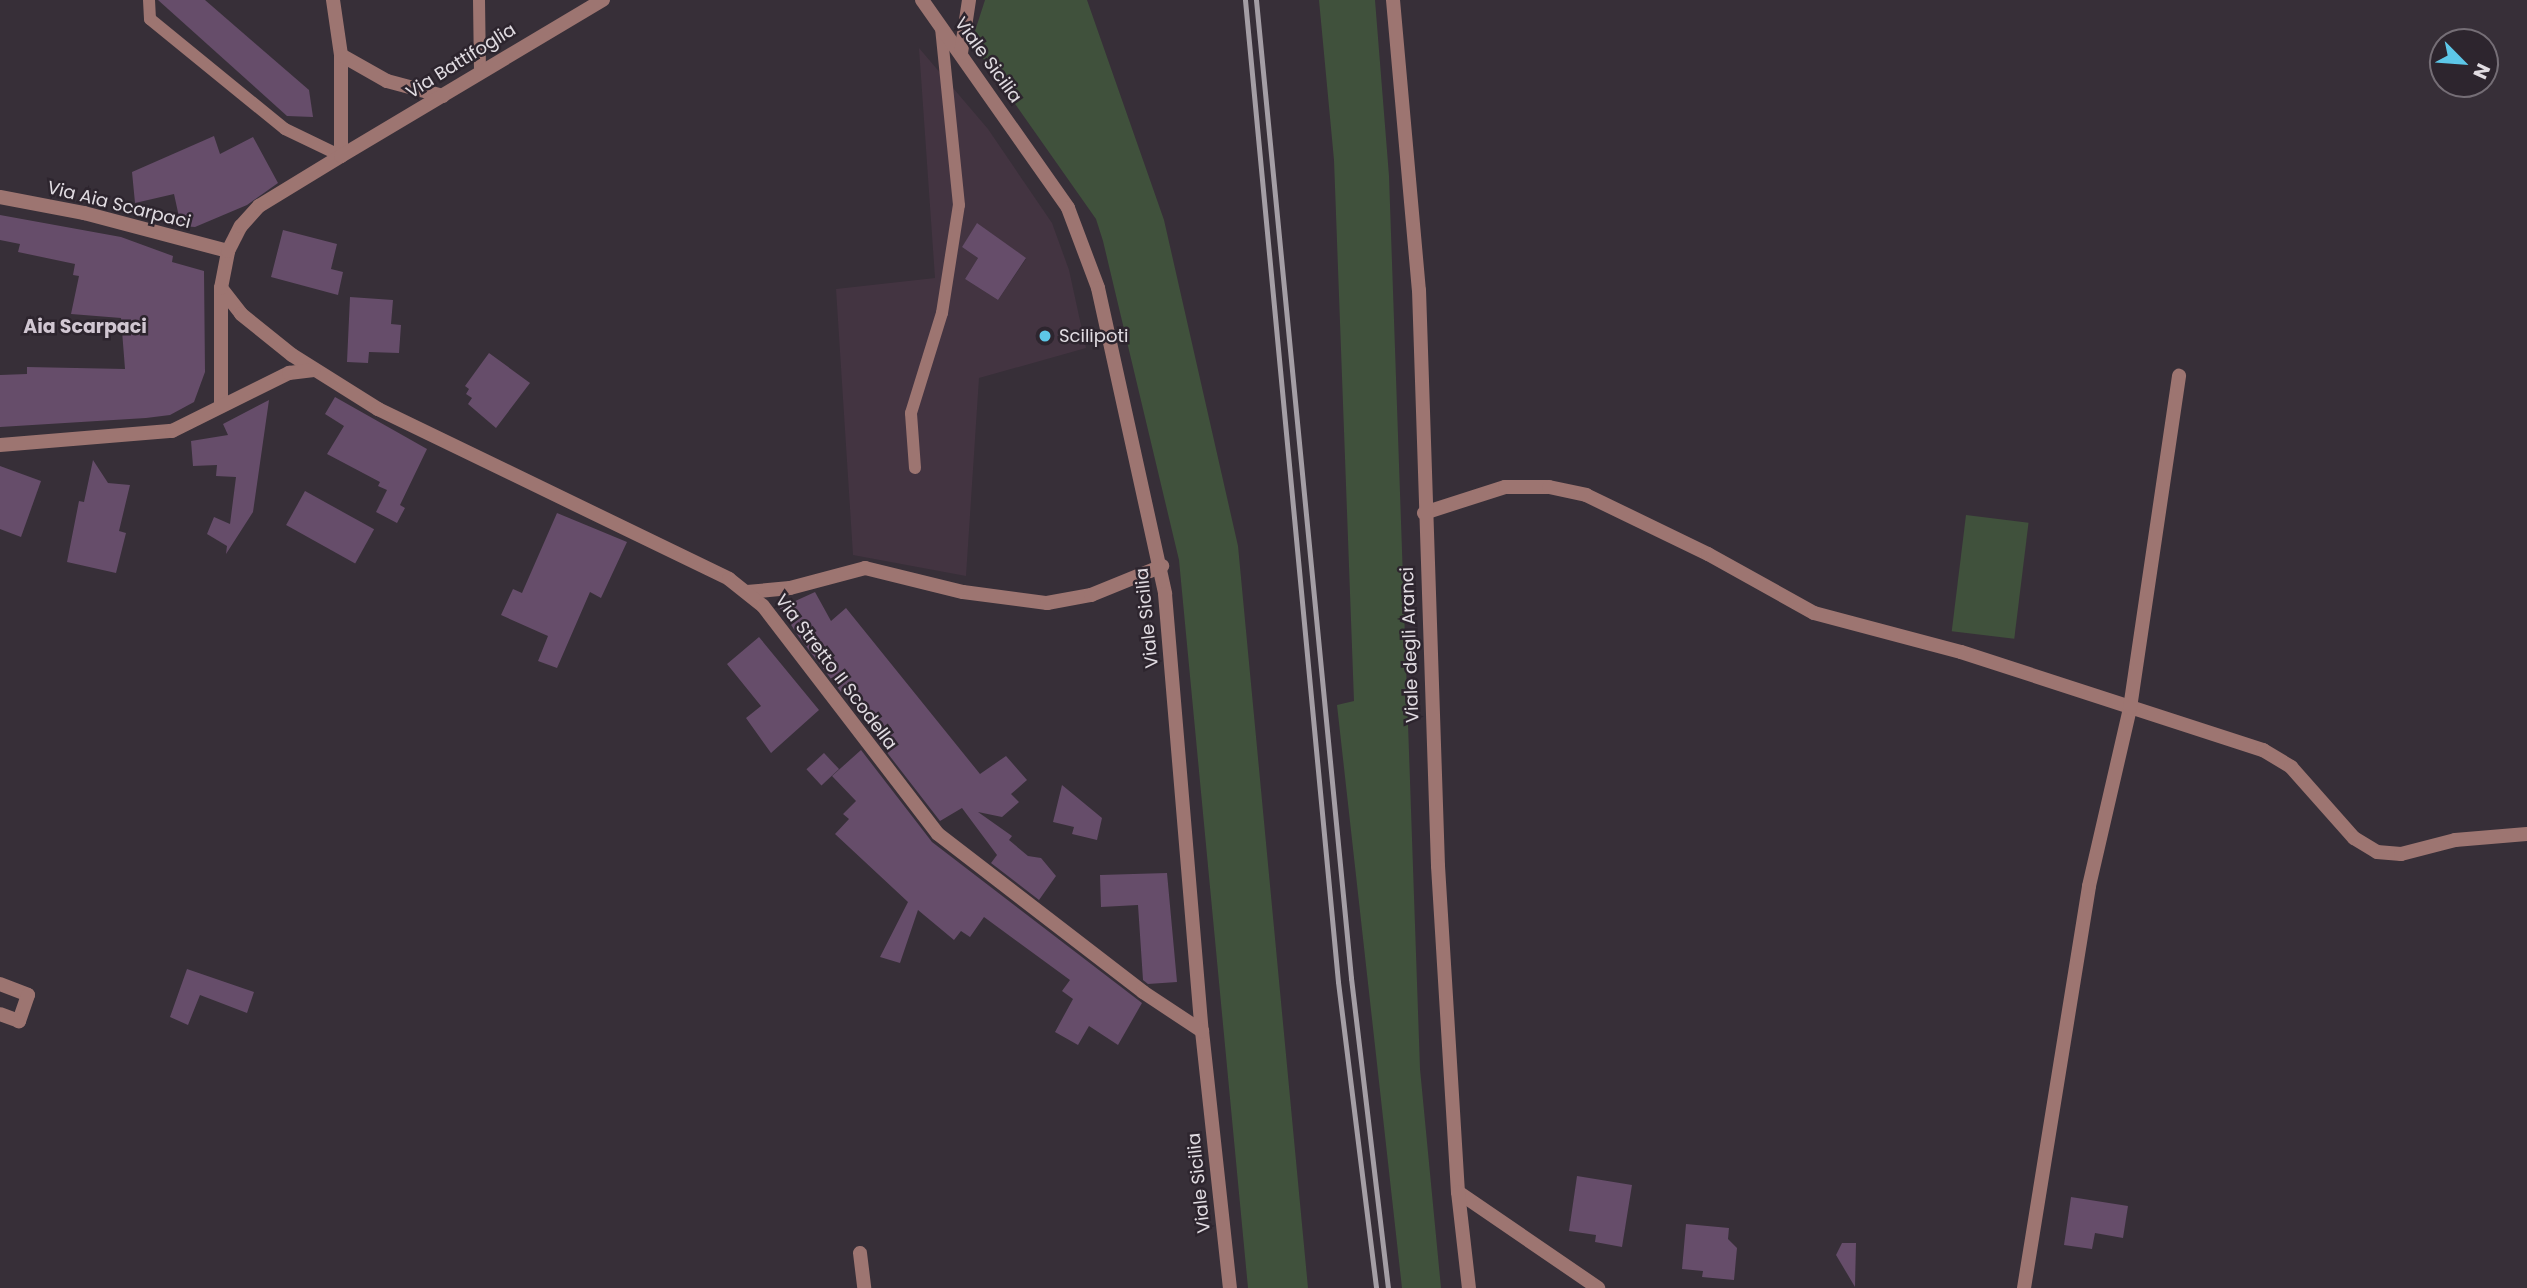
<!DOCTYPE html>
<html>
<head>
<meta charset="utf-8">
<style>
  body { margin:0 }
  #map { position:relative; width:2527px; height:1288px; overflow:hidden; background:#372f38; font-family:Poppins,sans-serif }
  div>[style] { position:absolute }
  .commercial>* { inset:0; background:#433441 }
  .green>* { inset:0; background:#40513c; transform-origin:0 0 }
  .building>* { inset:0; background:#664d6a; transform-origin:0 0 }
  .service>* { height:12px; margin:-6px; padding:0 6px; transform-origin:6px; border-radius:6px; background:#9d7571 }
  .minor>* { height:14px; margin:-7px; padding:0 7px; transform-origin:7px; border-radius:7px; background:#9d7571 }
  .tertiary>* { height:14px; margin:-7px; padding:0 7px; transform-origin:7px; border-radius:7px; background:#9d7571 }
  .rail>* { height:5px; margin:-2.5px; padding:0 2.5px; transform-origin:2.5px; border-radius:2.5px; background:#a49ea5 }
  .dots>* { width:19px; height:19px; translate:-50% -50%; box-sizing:border-box; border:4px solid #2d252e; border-radius:50% }
  span { translate:-50% -50%; white-space:nowrap; text-align:center; line-height:1.15; -webkit-text-stroke:5px #2d252e; paint-order:stroke }
  .street-label { font-size:18px; color:#e1dce2 }
  .poi-label { font-size:18px; color:#e1dce2 }
  .left { translate:0 -50%; text-align:left }
  .neighbourhood-label { font-size:19px; color:#d1c7d2; font-weight:700 }
  .north { position:absolute; left:2429px; top:28px; width:70px; height:70px; box-sizing:border-box; background:#2d252e; border:2px solid #756e76; border-radius:50%; rotate:115deg; font-size:19px; font-weight:700; line-height:28px; text-align:center; color:#e1dce2 }
  .north::after { content:''; display:block; margin:auto; width:24px; height:32px; background:#5dc7e8; clip-path:polygon(50% 0,100% 100%,50% 72%,0 100%) }
</style>
</head>
<body>
<div id="map">
  <div class="commercial">
    <i style="clip-path:polygon(evenodd,919px 48px,988px 129px,1052px 223px,1069px 270px,1086px 348px,979px 378px,966px 576px,853px 555px,836px 289px,935px 278px,919px 48px,978px 224px,1026px 259px,998px 300px,965px 279px,978px 258px,962px 247px,978px 224px)"></i>
  </div>
  <div class="green">
    <i style="clip-path:polygon(985px 0,1087px 0,1164px 220px,1238px 546px,1308px 1288px,1248px 1288px,1179px 560px,1103px 241px,1096px 219px,980px 54px,975px 31px)"></i>
    <i style="clip-path:polygon(1319px 0,1375px 0,1389px 176px,1420px 1069px,1441px 1288px,1402px 1288px,1337px 705px,1354px 701px,1334px 160px)"></i>
    <i style="left:1966px;top:515px;width:63px;height:117px;rotate:7deg"></i>
  </div>
  <div class="building">
    <i style="clip-path:polygon(158px 0,205px 0,309px 90px,313px 117px,287px 116px)"></i>
    <i style="clip-path:polygon(214px 136px,220px 154px,253px 137px,278px 183px,247px 205px,195px 227px,181px 226px,174px 194px,135px 203px,132px 172px)"></i>
    <i style="clip-path:polygon(0 215px,121px 237px,173px 256px,172px 262px,204px 271px,205px 372px,194px 402px,170px 415px,146px 418px,0 427px,0 375px,27px 374px,27px 367px,125px 369px,121px 318px,71px 314px,79px 276px,73px 275px,75px 264px,18px 252px,20px 244px,0 240px)"></i>
    <i style="clip-path:polygon(977px 223px,1026px 258px,998px 300px,965px 279px,978px 258px,962px 247px)"></i>
    <i style="clip-path:polygon(283px 230px,337px 244px,331px 269px,343px 272px,338px 295px,271px 277px)"></i>
    <i style="clip-path:polygon(350px 297px,393px 300px,391px 324px,401px 325px,399px 353px,369px 352px,368px 363px,347px 362px)"></i>
    <i style="clip-path:polygon(489px 353px,530px 383px,496px 428px,468px 404px,472px 398px,466px 394px,469px 389px,465px 386px)"></i>
    <i style="clip-path:polygon(335px 397px,427px 449px,400px 505px,405px 508px,397px 523px,376px 512px,387px 490px,378px 486px,380px 482px,327px 454px,344px 426px,325px 414px)"></i>
    <i style="clip-path:polygon(269px 400px,253px 512px,226px 554px,227px 546px,207px 534px,214px 517px,230px 524px,236px 477px,216px 476px,217px 465px,193px 466px,191px 441px,228px 435px,223px 424px)"></i>
    <i style="clip-path:polygon(93px 460px,108px 483px,130px 485px,119px 531px,126px 533px,116px 573px,67px 562px,79px 501px,84px 502px)"></i>
    <i style="clip-path:polygon(0 466px,41px 481px,21px 537px,0 529px)"></i>
    <i style="left:305px;top:491px;width:79px;height:39px;rotate:29deg"></i>
    <i style="clip-path:polygon(557px 513px,627px 542px,601px 598px,590px 592px,557px 668px,538px 661px,548px 636px,501px 615px,513px 589px,522px 593px)"></i>
    <i style="clip-path:polygon(815px 592px,831px 621px,846px 608px,980px 774px,1006px 756px,1027px 780px,1011px 794px,1019px 802px,1002px 817px,978px 812px,1012px 836px,1009px 840px,1028px 856px,1041px 858px,1056px 876px,1039px 900px,991px 863px,997px 855px,962px 808px,940px 821px,875px 737px,881px 732px,845px 688px,841px 692px,799px 637px,780px 608px)"></i>
    <i style="clip-path:polygon(759px 637px,819px 710px,771px 753px,746px 718px,761px 706px,727px 664px)"></i>
    <i style="clip-path:polygon(861px 750px,932px 842px,1142px 1003px,1118px 1045px,1089px 1026px,1078px 1045px,1055px 1032px,1073px 999px,1062px 991px,1070px 980px,984px 917px,970px 937px,961px 931px,954px 940px,918px 910px,900px 963px,880px 957px,908px 902px,835px 834px,849px 819px,843px 814px,856px 801px,832px 776px)"></i>
    <i style="left:824px;top:753px;width:22px;height:24px;rotate:47deg"></i>
    <i style="clip-path:polygon(1062px 785px,1102px 818px,1097px 840px,1072px 834px,1074px 827px,1053px 822px)"></i>
    <i style="clip-path:polygon(1167px 873px,1177px 982px,1148px 984px,1143px 980px,1138px 905px,1101px 907px,1100px 875px)"></i>
    <i style="clip-path:polygon(187px 969px,254px 992px,247px 1013px,200px 995px,188px 1025px,170px 1017px)"></i>
    <i style="clip-path:polygon(1577px 1176px,1632px 1185px,1622px 1247px,1595px 1242px,1596px 1235px,1569px 1231px)"></i>
    <i style="clip-path:polygon(2071px 1197px,2128px 1206px,2123px 1238px,2095px 1233px,2092px 1249px,2064px 1245px)"></i>
    <i style="clip-path:polygon(1686px 1224px,1729px 1228px,1728px 1239px,1737px 1248px,1734px 1280px,1702px 1277px,1703px 1271px,1682px 1269px)"></i>
    <i style="clip-path:polygon(1842px 1243px,1856px 1243px,1855px 1287px,1836px 1255px)"></i>
  </div>
  <div class="service">
    <i style="left:149px;top:0;width:19px;rotate:87deg"></i>
    <i style="left:150px;top:19px;width:174px;rotate:39.2deg"></i>
    <i style="left:285px;top:129px;width:62px;rotate:25.7deg"></i>
    <i style="left:479px;top:0;width:73px;rotate:89.2deg"></i>
    <i style="left:915px;top:468px;width:55px;rotate:-94.2deg"></i>
    <i style="left:911px;top:413px;width:105px;rotate:-72.8deg"></i>
    <i style="left:942px;top:313px;width:109px;rotate:-81.1deg"></i>
    <i style="left:959px;top:205px;width:178px;rotate:-95.8deg"></i>
  </div>
  <div class="minor">
    <i style="left:333px;top:0;width:56px;rotate:81.7deg"></i>
    <i style="left:341px;top:55px;width:101px;rotate:90deg"></i>
    <i style="left:341px;top:55px;width:53px;rotate:29.5deg"></i>
    <i style="left:387px;top:81px;width:58px;rotate:15deg"></i>
    <i style="left:0;top:197px;width:86px;rotate:10.8deg"></i>
    <i style="left:84px;top:213px;width:149px;rotate:14.8deg"></i>
    <i style="left:1424px;top:513px;width:85px;rotate:-17.8deg"></i>
    <i style="left:1505px;top:487px;width:44px"></i>
    <i style="left:1549px;top:487px;width:38px;rotate:12deg"></i>
    <i style="left:1586px;top:495px;width:136px;rotate:25.8deg"></i>
    <i style="left:1708px;top:554px;width:121px;rotate:29.1deg"></i>
    <i style="left:1814px;top:613px;width:152px;rotate:14.9deg"></i>
    <i style="left:1961px;top:652px;width:318px;rotate:18deg"></i>
    <i style="left:2263px;top:750px;width:33px;rotate:31deg"></i>
    <i style="left:2291px;top:767px;width:95px;rotate:48.4deg"></i>
    <i style="left:2354px;top:838px;width:27px;rotate:31deg"></i>
    <i style="left:2377px;top:852px;width:24px;rotate:5deg"></i>
    <i style="left:2401px;top:854px;width:56px;rotate:-14.5deg"></i>
    <i style="left:2455px;top:840px;width:72px;rotate:-4.8deg"></i>
    <i style="left:747px;top:592px;width:43px;rotate:-5.3deg"></i>
    <i style="left:790px;top:588px;width:78px;rotate:-14.9deg"></i>
    <i style="left:865px;top:568px;width:101px;rotate:13.8deg"></i>
    <i style="left:963px;top:592px;width:85px;rotate:7.5deg"></i>
    <i style="left:1047px;top:603px;width:45px;rotate:-10.3deg"></i>
    <i style="left:1091px;top:595px;width:77px;rotate:-22.2deg"></i>
    <i style="left:0;top:984px;width:30px;rotate:21deg"></i>
    <i style="left:28px;top:995px;width:28px;rotate:109deg"></i>
    <i style="left:19px;top:1021px;width:20px;rotate:-160deg"></i>
    <i style="left:1458px;top:1192px;width:170px;rotate:34.4deg"></i>
    <i style="left:860px;top:1253px;width:35px;rotate:83deg"></i>
    <i style="left:2024px;top:1288px;width:407px;rotate:-80.8deg"></i>
    <i style="left:2089px;top:886px;width:183px;rotate:-77deg"></i>
    <i style="left:2130px;top:708px;width:336px;rotate:-81.6deg"></i>
  </div>
  <div class="tertiary">
    <i style="left:922px;top:0;width:254px;rotate:54.9deg"></i>
    <i style="left:1068px;top:208px;width:85px;rotate:69.4deg"></i>
    <i style="left:1098px;top:288px;width:313px;rotate:77.6deg"></i>
    <i style="left:1165px;top:594px;width:439px;rotate:85.2deg"></i>
    <i style="left:1202px;top:1031px;width:259px;rotate:83.8deg"></i>
    <i style="left:1393px;top:0;width:291px;rotate:84.9deg"></i>
    <i style="left:1419px;top:290px;width:576px;rotate:88.11deg"></i>
    <i style="left:1438px;top:866px;width:327px;rotate:86.5deg"></i>
    <i style="left:1458px;top:1192px;width:97px;rotate:83.5deg"></i>
    <i style="left:961px;top:53px;width:54px;rotate:-81.4deg"></i>
    <i style="left:221px;top:288px;width:33px;rotate:52deg"></i>
    <i style="left:241px;top:314px;width:65px;rotate:38.8deg"></i>
    <i style="left:292px;top:355px;width:102px;rotate:32.1deg"></i>
    <i style="left:378px;top:409px;width:390px;rotate:25.8deg"></i>
    <i style="left:729px;top:579px;width:43px;rotate:38.5deg"></i>
    <i style="left:763px;top:606px;width:287px;rotate:52.5deg"></i>
    <i style="left:938px;top:834px;width:259px;rotate:37.6deg"></i>
    <i style="left:1143px;top:992px;width:71px;rotate:33.5deg"></i>
    <i style="left:221px;top:403px;width:115px;rotate:-90deg"></i>
    <i style="left:221px;top:288px;width:38px;rotate:-79deg"></i>
    <i style="left:228px;top:251px;width:28px;rotate:-63deg"></i>
    <i style="left:241px;top:226px;width:27px;rotate:-48deg"></i>
    <i style="left:259px;top:206px;width:96px;rotate:-31.4deg"></i>
    <i style="left:341px;top:156px;width:305px;rotate:-30.8deg"></i>
    <i style="left:0;top:445px;width:173px;rotate:-4.7deg"></i>
    <i style="left:172px;top:431px;width:131px;rotate:-26.4deg"></i>
    <i style="left:289px;top:373px;width:25px;rotate:-7deg"></i>
  </div>
  <div class="rail">
    <i style="left:1245px;top:0;width:986px;rotate:84.59deg"></i>
    <i style="left:1338px;top:982px;width:308px;rotate:82.9deg"></i>
    <i style="left:1256px;top:0;width:983px;rotate:84.45deg"></i>
    <i style="left:1351px;top:978px;width:312px;rotate:83.2deg"></i>
  </div>
  <div class="dots">
    <i style="left:1045px;top:336px;background:#5dc7e8"></i>
  </div>
  <div class="street-label">
    <span style="left:988px;top:60px;rotate:54deg">Viale Sicilia</span>
    <span style="left:461px;top:61px;rotate:-32deg">Via Battifoglia</span>
    <span style="left:119px;top:205px;rotate:14deg">Via Aia Scarpaci</span>
    <span style="left:1147px;top:618px;rotate:-96deg">Viale Sicilia</span>
    <span style="left:1410px;top:645px;rotate:-92deg">Viale degli Aranci</span>
    <span style="left:836px;top:672px;rotate:53deg">Via Stretto II Scodella</span>
    <span style="left:1199px;top:1183px;rotate:-96deg">Viale Sicilia</span>
  </div>
  <div class="poi-label">
    <span class="left" style="left:1059px;top:336px">Scilipoti</span>
  </div>
  <div class="neighbourhood-label">
    <span style="left:85px;top:327px">Aia Scarpaci</span>
  </div>
  <div class="north">N</div>
</div>
</body>
</html>
